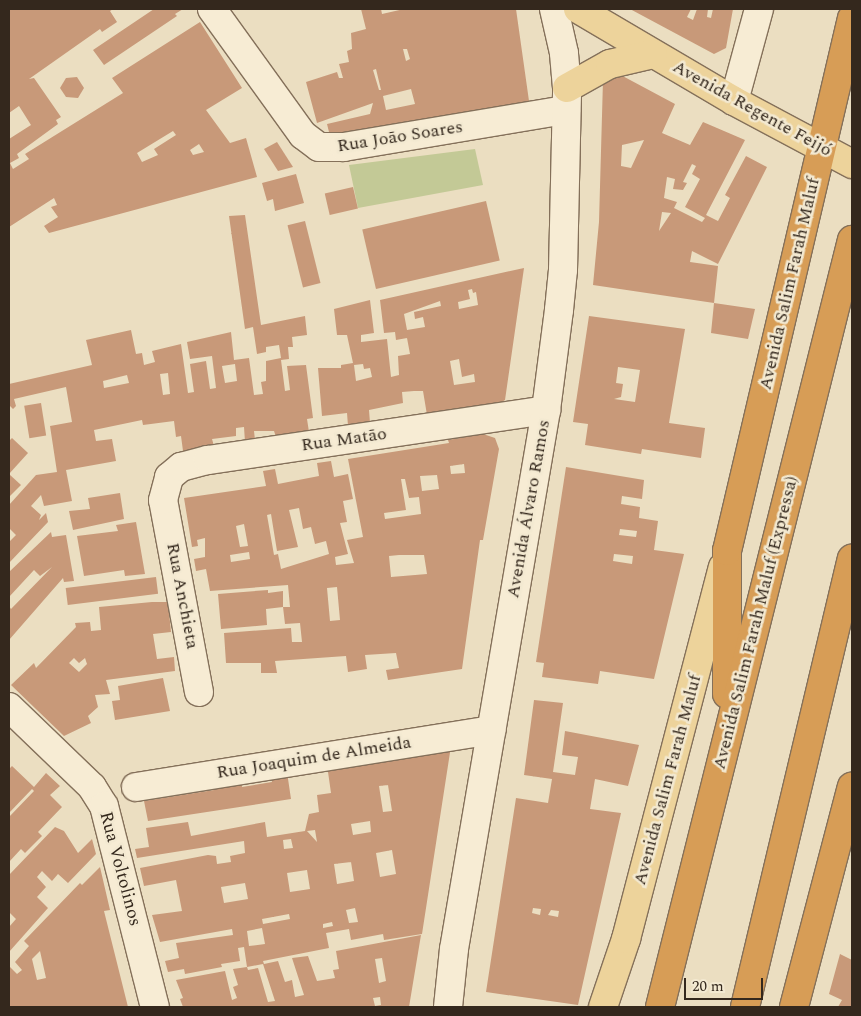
<!DOCTYPE html>
<html>
<head>
<meta charset="utf-8">
<style>
  body { margin:0 }
  #map { position:relative; width:861px; height:1016px; overflow:hidden; background:#ebdec1; font-family:Spectral,serif }
  div>[style] { position:absolute }
  .green>* { inset:0; background:#c3c996 }
  .building>* { inset:0; background:#c89979; transform-origin:0 0 }
  .roads { filter:drop-shadow(1px 0 #84705a) drop-shadow(-1px 0 #84705a) drop-shadow(0 1px #84705a) drop-shadow(0 -1px #84705a) }
  .minor>* { height:28px; margin:-14px; padding:0 14px; transform-origin:14px; border-radius:14px; background:#f7ecd4 }
  .major>* { height:28px; margin:-14px; padding:0 14px; transform-origin:14px; border-radius:14px; background:#edd39b }
  .highway>* { height:28px; margin:-14px; padding:0 14px; transform-origin:14px; border-radius:14px; background:#d79d56 }
  span { translate:-50% -50%; white-space:nowrap; text-align:center; line-height:1.15; -webkit-text-stroke:5px #f3e9d1; paint-order:stroke }
  .street-label { font-size:18px; color:#34281d }
  .frame { position:absolute; inset:0; border:10px solid #34281d; pointer-events:none }
  .scale { position:absolute; left:684px; top:978px; width:79px; height:22px; box-sizing:border-box; border:2px solid #34281d; border-top:0; padding-left:6px; font-size:15px; line-height:18px; white-space:nowrap; color:#34281d; -webkit-text-stroke:4px #f3e9d1; paint-order:stroke }
</style>
</head>
<body>
<div id="map">
  <div class="green">
    <i style="clip-path:polygon(475px 149px,483px 185px,358px 208px,349px 165px)"></i>
  </div>
  <div class="building">
    <i style="clip-path:polygon(evenodd,9px 9px,113px 9px,110px 11px,117px 22px,102px 32px,100px 29px,29px 79px,34px 78px,61px 117px,56px 120px,58px 124px,17px 154px,19px 158px,10px 163px,13px 169px,29px 159px,25px 154px,123px 93px,112px 78px,200px 22px,242px 88px,206px 110px,230px 143px,246px 138px,257px 177px,49px 233px,44px 226px,58px 217px,51px 207px,57px 205px,54px 198px,9px 227px,9px 139px,31px 125px,19px 106px,9px 113px,9px 9px,173px 131px,176px 135px,154px 149px,158px 155px,142px 162px,137px 153px,173px 131px,9px 9px,199px 144px,204px 152px,193px 155px,190px 150px,199px 144px)"></i>
    <i style="clip-path:polygon(154px 9px,183px 9px,175px 14px,177px 16px,104px 65px,93px 50px)"></i>
    <i style="clip-path:polygon(evenodd,361px 9px,381px 9px,382px 14px,404px 9px,516px 9px,529px 101px,482px 114px,330px 136px,327px 124px,370px 114px,373px 103px,317px 123px,306px 82px,337px 72px,339px 78px,343px 78px,339px 64px,349px 62px,347px 51px,352px 49px,351px 33px,366px 29px,361px 9px,403px 49px,407px 49px,410px 59px,406px 61px,403px 49px,361px 9px,376px 69px,381px 90px,379px 90px,373px 70px,376px 69px,361px 9px,411px 89px,415px 104px,386px 110px,383px 96px,411px 89px)"></i>
    <i style="clip-path:polygon(630px 9px,691px 9px,687px 17px,693px 20px,697px 9px,708px 9px,707px 17px,711px 18px,713px 9px,733px 9px,726px 48px,714px 54px)"></i>
    <i style="clip-path:polygon(evenodd,617px 73px,675px 104px,662px 133px,690px 145px,703px 122px,745px 140px,706px 215px,718px 221px,730px 198px,725px 195px,746px 156px,767px 167px,718px 264px,692px 251px,690px 262px,718px 266px,714px 303px,755px 309px,748px 339px,711px 333px,714px 303px,593px 285px,599px 222px,603px 80px,617px 73px,644px 140px,631px 168px,621px 166px,622px 145px,644px 140px,617px 73px,692px 164px,696px 166px,692px 174px,700px 179px,685px 207px,705px 218px,702px 222px,674px 208px,677px 202px,664px 198px,667px 177px,675px 179px,673px 189px,683px 190px,687px 183px,683px 182px,692px 164px,617px 73px,662px 212px,671px 213px,659px 231px,662px 212px)"></i>
    <i style="clip-path:polygon(77px 77px,84px 88px,78px 98px,66px 97px,60px 88px,66px 78px)"></i>
    <i style="clip-path:polygon(277px 142px,293px 167px,278px 171px,264px 149px)"></i>
    <i style="clip-path:polygon(296px 174px,304px 203px,275px 211px,273px 199px,267px 201px,262px 183px)"></i>
    <i style="left:353px;top:187px;width:22px;height:29px;rotate:77deg"></i>
    <i style="left:486px;top:201px;width:61px;height:127px;rotate:77deg"></i>
    <i style="clip-path:polygon(evenodd,245px 215px,261px 325px,305px 316px,307px 335px,292px 337px,293px 347px,288px 347px,289px 359px,281px 360px,285px 391px,290px 390px,287px 366px,306px 365px,313px 418px,307px 419px,309px 432px,276px 437px,274px 431px,254px 431px,255px 440px,245px 442px,244px 427px,236px 428px,236px 436px,212px 439px,214px 446px,183px 451px,181px 436px,176px 437px,174px 421px,143px 425px,142px 420px,94px 430px,96px 441px,112px 439px,116px 461px,66px 470px,72px 501px,44px 506px,41px 495px,31px 506px,41px 515px,39px 520px,46px 513px,48px 522px,9px 563px,9px 542px,16px 535px,9px 528px,9px 505px,36px 475px,57px 472px,50px 426px,72px 422px,66px 387px,14px 399px,16px 406px,13px 409px,9px 405px,9px 384px,92px 365px,86px 340px,131px 330px,136px 354px,142px 353px,144px 365px,155px 362px,152px 351px,181px 344px,188px 393px,194px 392px,190px 364px,206px 361px,210px 389px,216px 388px,212px 356px,190px 359px,187px 342px,231px 332px,234px 360px,249px 358px,254px 395px,263px 394px,261px 382px,266px 381px,266px 361px,281px 358px,279px 345px,266px 347px,266px 352px,257px 354px,253px 327px,245px 329px,229px 216px,245px 215px,235px 364px,237px 381px,225px 383px,222px 366px,235px 364px,245px 215px,168px 373px,170px 394px,163px 395px,160px 374px,168px 373px,245px 215px,127px 375px,129px 383px,104px 388px,103px 381px,127px 375px)"></i>
    <i style="left:305px;top:221px;width:64px;height:18px;rotate:76deg"></i>
    <i style="clip-path:polygon(evenodd,524px 268px,505px 400px,497px 405px,427px 415px,423px 391px,414px 391px,402px 392px,403px 403px,369px 410px,370px 423px,348px 426px,347px 413px,322px 416px,318px 368px,341px 368px,341px 365px,353px 363px,347px 335px,337px 335px,334px 309px,370px 300px,374px 333px,361px 335px,361px 342px,387px 339px,391px 377px,399px 375px,398px 356px,410px 354px,407px 338px,396px 340px,395px 332px,384px 333px,380px 300px,524px 268px,472px 289px,473px 293px,476px 292px,478px 305px,459px 309px,458px 302px,470px 299px,468px 290px,472px 289px,524px 268px,440px 301px,441px 306px,414px 312px,415px 319px,423px 317px,425px 327px,407px 330px,404px 314px,440px 301px,524px 268px,459px 359px,462px 377px,474px 374px,475px 382px,454px 385px,450px 361px,459px 359px,524px 268px,363px 364px,364px 369px,370px 368px,372px 377px,356px 381px,354px 365px,363px 364px)"></i>
    <i style="clip-path:polygon(evenodd,589px 316px,685px 329px,669px 423px,705px 428px,701px 458px,642px 449px,641px 454px,585px 445px,588px 424px,573px 422px,589px 316px,618px 367px,640px 370px,635px 402px,614px 399px,621px 397px,623px 384px,616px 383px,618px 367px)"></i>
    <i style="left:41px;top:403px;width:33px;height:17px;rotate:81deg"></i>
    <i style="clip-path:polygon(evenodd,483px 434px,495px 438px,499px 449px,483px 540px,480px 540px,462px 669px,388px 680px,386px 670px,399px 668px,396px 653px,365px 655px,367px 669px,348px 672px,346px 656px,275px 661px,277px 673px,261px 673px,261px 663px,226px 663px,224px 633px,291px 628px,292px 642px,302px 642px,300px 623px,285px 624px,283px 607px,290px 607px,288px 585px,210px 591px,206px 569px,196px 571px,194px 559px,205px 557px,205px 538px,197px 540px,198px 546px,192px 547px,184px 498px,266px 486px,263px 471px,275px 469px,278px 484px,319px 476px,317px 463px,331px 461px,334px 477px,348px 474px,353px 499px,343px 501px,347px 522px,340px 523px,348px 554px,335px 557px,336px 565px,354px 563px,347px 540px,363px 537px,348px 459px,449px 443px,448px 440px,483px 434px,464px 464px,465px 473px,451px 474px,450px 466px,464px 464px,483px 434px,437px 475px,439px 489px,422px 491px,420px 476px,437px 475px,483px 434px,401px 479px,405px 479px,409px 498px,419px 497px,421px 514px,385px 519px,384px 513px,406px 510px,401px 479px,483px 434px,299px 508px,303px 529px,311px 527px,315px 544px,326px 541px,329px 554px,281px 569px,278px 554px,274px 555px,267px 515px,271px 514px,277px 551px,298px 547px,289px 510px,299px 508px,483px 434px,244px 524px,248px 546px,240px 547px,236px 526px,244px 524px,483px 434px,249px 552px,250px 559px,231px 562px,230px 555px,249px 552px,483px 434px,399px 555px,424px 555px,427px 574px,391px 577px,389px 556px,399px 555px,483px 434px,337px 587px,340px 620px,330px 621px,327px 588px,337px 587px)"></i>
    <i style="clip-path:polygon(12px 438px,28px 453px,9px 474px,9px 441px)"></i>
    <i style="clip-path:polygon(evenodd,566px 467px,644px 480px,642px 499px,622px 496px,621px 504px,640px 507px,639px 518px,658px 521px,654px 550px,684px 554px,654px 679px,600px 671px,598px 684px,542px 677px,544px 663px,536px 662px,566px 467px,620px 529px,637px 531px,636px 537px,619px 535px,620px 529px,566px 467px,614px 554px,633px 556px,632px 564px,613px 561px,614px 554px)"></i>
    <i style="clip-path:polygon(9px 474px,21px 485px,9px 497px)"></i>
    <i style="clip-path:polygon(120px 493px,124px 519px,73px 530px,69px 511px,90px 509px,88px 498px)"></i>
    <i style="clip-path:polygon(136px 522px,145px 574px,125px 576px,124px 570px,84px 576px,77px 536px,118px 531px,116px 525px)"></i>
    <i style="clip-path:polygon(51px 532px,52px 537px,66px 535px,74px 581px,64px 582px,63px 578px,9px 640px,9px 606px,11px 609px,52px 567px,40px 576px,34px 570px,9px 597px,9px 572px)"></i>
    <i style="left:156px;top:577px;width:17px;height:91px;rotate:83deg"></i>
    <i style="clip-path:polygon(268px 590px,268px 593px,283px 591px,283px 607px,266px 609px,267px 625px,221px 629px,218px 594px)"></i>
    <i style="clip-path:polygon(evenodd,152px 602px,168px 602px,171px 632px,153px 634px,157px 659px,174px 657px,175px 671px,106px 680px,110px 694px,95px 695px,98px 707px,88px 716px,91px 723px,64px 736px,11px 685px,34px 663px,36px 668px,76px 627px,75px 623px,90px 622px,91px 631px,101px 630px,99px 607px,152px 602px,74px 658px,79px 663px,85px 658px,87px 664px,79px 672px,69px 663px,74px 658px)"></i>
    <i style="clip-path:polygon(163px 678px,170px 711px,115px 720px,112px 701px,120px 700px,118px 686px)"></i>
    <i style="clip-path:polygon(evenodd,534px 700px,563px 703px,553px 772px,575px 775px,578px 757px,562px 755px,565px 731px,639px 745px,628px 786px,595px 779px,590px 809px,621px 813px,578px 1005px,486px 992px,516px 798px,548px 803px,552px 779px,524px 775px,534px 700px,533px 908px,541px 909px,540px 915px,532px 913px,533px 908px,534px 700px,551px 910px,559px 911px,558px 917px,548px 915px,551px 910px)"></i>
    <i style="clip-path:polygon(evenodd,451px 746px,422px 934px,384px 940px,383px 934px,351px 940px,349px 929px,326px 933px,329px 948px,263px 961px,264px 964px,278px 961px,285px 982px,292px 980px,295px 997px,304px 995px,292px 958px,308px 956px,317px 981px,335px 978px,333px 970px,339px 969px,336px 951px,421px 935px,409px 1007px,183px 1007px,180px 999px,183px 998px,176px 980px,225px 971px,232px 1000px,237px 998px,233px 987px,238px 985px,233px 969px,247px 967px,244px 947px,238px 948px,240px 961px,221px 964px,222px 967px,185px 974px,184px 969px,168px 972px,165px 961px,179px 958px,176px 943px,233px 935px,232px 929px,160px 942px,152px 915px,182px 911px,176px 880px,144px 886px,140px 868px,208px 855px,216px 856px,217px 864px,231px 862px,230px 856px,245px 853px,244px 841px,137px 858px,135px 849px,149px 847px,146px 828px,188px 822px,191px 836px,265px 822px,267px 837px,305px 831px,309px 814px,319px 812px,317px 795px,331px 793px,327px 765px,451px 746px,388px 785px,392px 811px,383px 812px,379px 786px,388px 785px,451px 746px,370px 821px,371px 832px,353px 835px,351px 824px,370px 821px,451px 746px,315px 830px,317px 842px,307px 831px,315px 830px,451px 746px,291px 839px,293px 848px,284px 849px,283px 840px,291px 839px,451px 746px,392px 850px,396px 874px,380px 877px,376px 853px,392px 850px,451px 746px,351px 862px,354px 881px,337px 884px,334px 864px,351px 862px,451px 746px,307px 870px,310px 889px,290px 892px,287px 873px,307px 870px,451px 746px,245px 883px,248px 899px,224px 903px,221px 887px,245px 883px,451px 746px,355px 908px,358px 922px,349px 923px,346px 910px,355px 908px,451px 746px,289px 914px,290px 919px,263px 924px,262px 919px,289px 914px,451px 746px,332px 922px,333px 926px,323px 928px,323px 924px,332px 922px,451px 746px,262px 928px,265px 944px,249px 946px,247px 931px,262px 928px,451px 746px,382px 958px,386px 981px,379px 983px,375px 959px,382px 958px,451px 746px,263px 964px,275px 1001px,268px 1002px,258px 968px,248px 970px,247px 967px,263px 964px,451px 746px,380px 997px,381px 1005px,375px 1006px,373px 998px,380px 997px)"></i>
    <i style="clip-path:polygon(12px 766px,34px 787px,46px 773px,60px 786px,50px 795px,62px 807px,38px 832px,42px 836px,25px 853px,21px 849px,9px 862px,9px 817px,34px 791px,32px 789px,9px 813px,9px 769px)"></i>
    <i style="clip-path:polygon(287px 772px,291px 799px,148px 821px,144px 801px,214px 790px,213px 783px,241px 778px,242px 787px,272px 782px,271px 774px)"></i>
    <i style="clip-path:polygon(55px 827px,64px 831px,78px 853px,92px 839px,96px 854px,68px 883px,58px 874px,52px 881px,42px 871px,37px 877px,46px 887px,37px 897px,48px 908px,9px 952px,9px 927px,16px 919px,9px 912px,9px 875px)"></i>
    <i style="clip-path:polygon(evenodd,100px 867px,110px 910px,104px 911px,128px 1007px,9px 1007px,9px 966px,17px 974px,22px 970px,15px 962px,29px 946px,24px 941px,80px 883px,82px 885px,100px 867px,40px 951px,46px 978px,37px 980px,32px 959px,40px 951px)"></i>
    <i style="clip-path:polygon(840px 954px,852px 960px,852px 1007px,838px 1007px,842px 1000px,829px 994px)"></i>
  </div>
  <div class="roads">
    <div class="minor">
      <i style="left:212px;top:9px;width:155px;rotate:54.2deg"></i>
      <i style="left:303px;top:135px;width:20px;rotate:37deg"></i>
      <i style="left:319px;top:147px;width:25px"></i>
      <i style="left:344px;top:147px;width:225px;rotate:-9.5deg"></i>
      <i style="left:734px;top:101px;width:95px;rotate:-74.8deg"></i>
      <i style="left:199px;top:692px;width:195px;rotate:-100.6deg"></i>
      <i style="left:163px;top:500px;width:24px;rotate:-75deg"></i>
      <i style="left:169px;top:477px;width:16px;rotate:-40deg"></i>
      <i style="left:181px;top:467px;width:28px;rotate:-15deg"></i>
      <i style="left:208px;top:460px;width:342px;rotate:-8.4deg"></i>
      <i style="left:9px;top:707px;width:115px;rotate:43.9deg"></i>
      <i style="left:92px;top:787px;width:22px;rotate:58deg"></i>
      <i style="left:104px;top:806px;width:207px;rotate:75.8deg"></i>
      <i style="left:136px;top:787px;width:360px;rotate:-9.1deg"></i>
      <i style="left:448px;top:1007px;width:58px;rotate:-84.1deg"></i>
      <i style="left:454px;top:949px;width:547px;rotate:-80.31deg"></i>
      <i style="left:546px;top:410px;width:101px;rotate:-82.6deg"></i>
      <i style="left:559px;top:310px;width:40px;rotate:-84.3deg"></i>
      <i style="left:563px;top:270px;width:182px;rotate:-88.7deg"></i>
      <i style="left:567px;top:88px;width:35px;rotate:-95deg"></i>
      <i style="left:564px;top:53px;width:45px;rotate:-102.8deg"></i>
    </div>
    <div class="major">
      <i style="left:578px;top:9px;width:181px;rotate:30.5deg"></i>
      <i style="left:734px;top:101px;width:134px;rotate:28.1deg"></i>
      <i style="left:567px;top:88px;width:49px;rotate:-29.2deg"></i>
      <i style="left:610px;top:64px;width:44px;rotate:-13.1deg"></i>
      <i style="left:603px;top:1007px;width:72px;rotate:-71.3deg"></i>
      <i style="left:626px;top:939px;width:384px;rotate:-75.4deg"></i>
    </div>
    <div class="highway">
      <i style="left:727px;top:694px;width:143px;rotate:-90deg"></i>
      <i style="left:727px;top:551px;width:547px;rotate:-76.8deg"></i>
      <i style="left:660px;top:1007px;width:791px;rotate:-75.95deg"></i>
      <i style="left:745px;top:1007px;width:461px;rotate:-76.6deg"></i>
      <i style="left:794px;top:1007px;width:228px;rotate:-75.3deg"></i>
    </div>
  </div>
  <div class="street-label">
    <span style="left:752px;top:109px;rotate:29deg">Avenida Regente Feijó</span>
    <span style="left:400px;top:137px;rotate:-9deg">Rua João Soares</span>
    <span style="left:790px;top:284px;rotate:-77deg">Avenida Salim Farah Maluf</span>
    <span style="left:344px;top:440px;rotate:-8deg">Rua Matão</span>
    <span style="left:529px;top:509px;rotate:-80deg">Avenida Álvaro Ramos</span>
    <span style="left:182px;top:596px;rotate:79deg">Rua Anchieta</span>
    <span style="left:756px;top:623px;rotate:-76deg">Avenida Salim Farah Maluf (Expressa)</span>
    <span style="left:314px;top:758px;rotate:-9deg">Rua Joaquim de Almeida</span>
    <span style="left:668px;top:780px;rotate:-75deg">Avenida Salim Farah Maluf</span>
    <span style="left:120px;top:869px;rotate:75deg">Rua Voltolinos</span>
  </div>
  <div class="frame"></div>
  <div class="scale">20 m</div>
</div>
</body>
</html>
